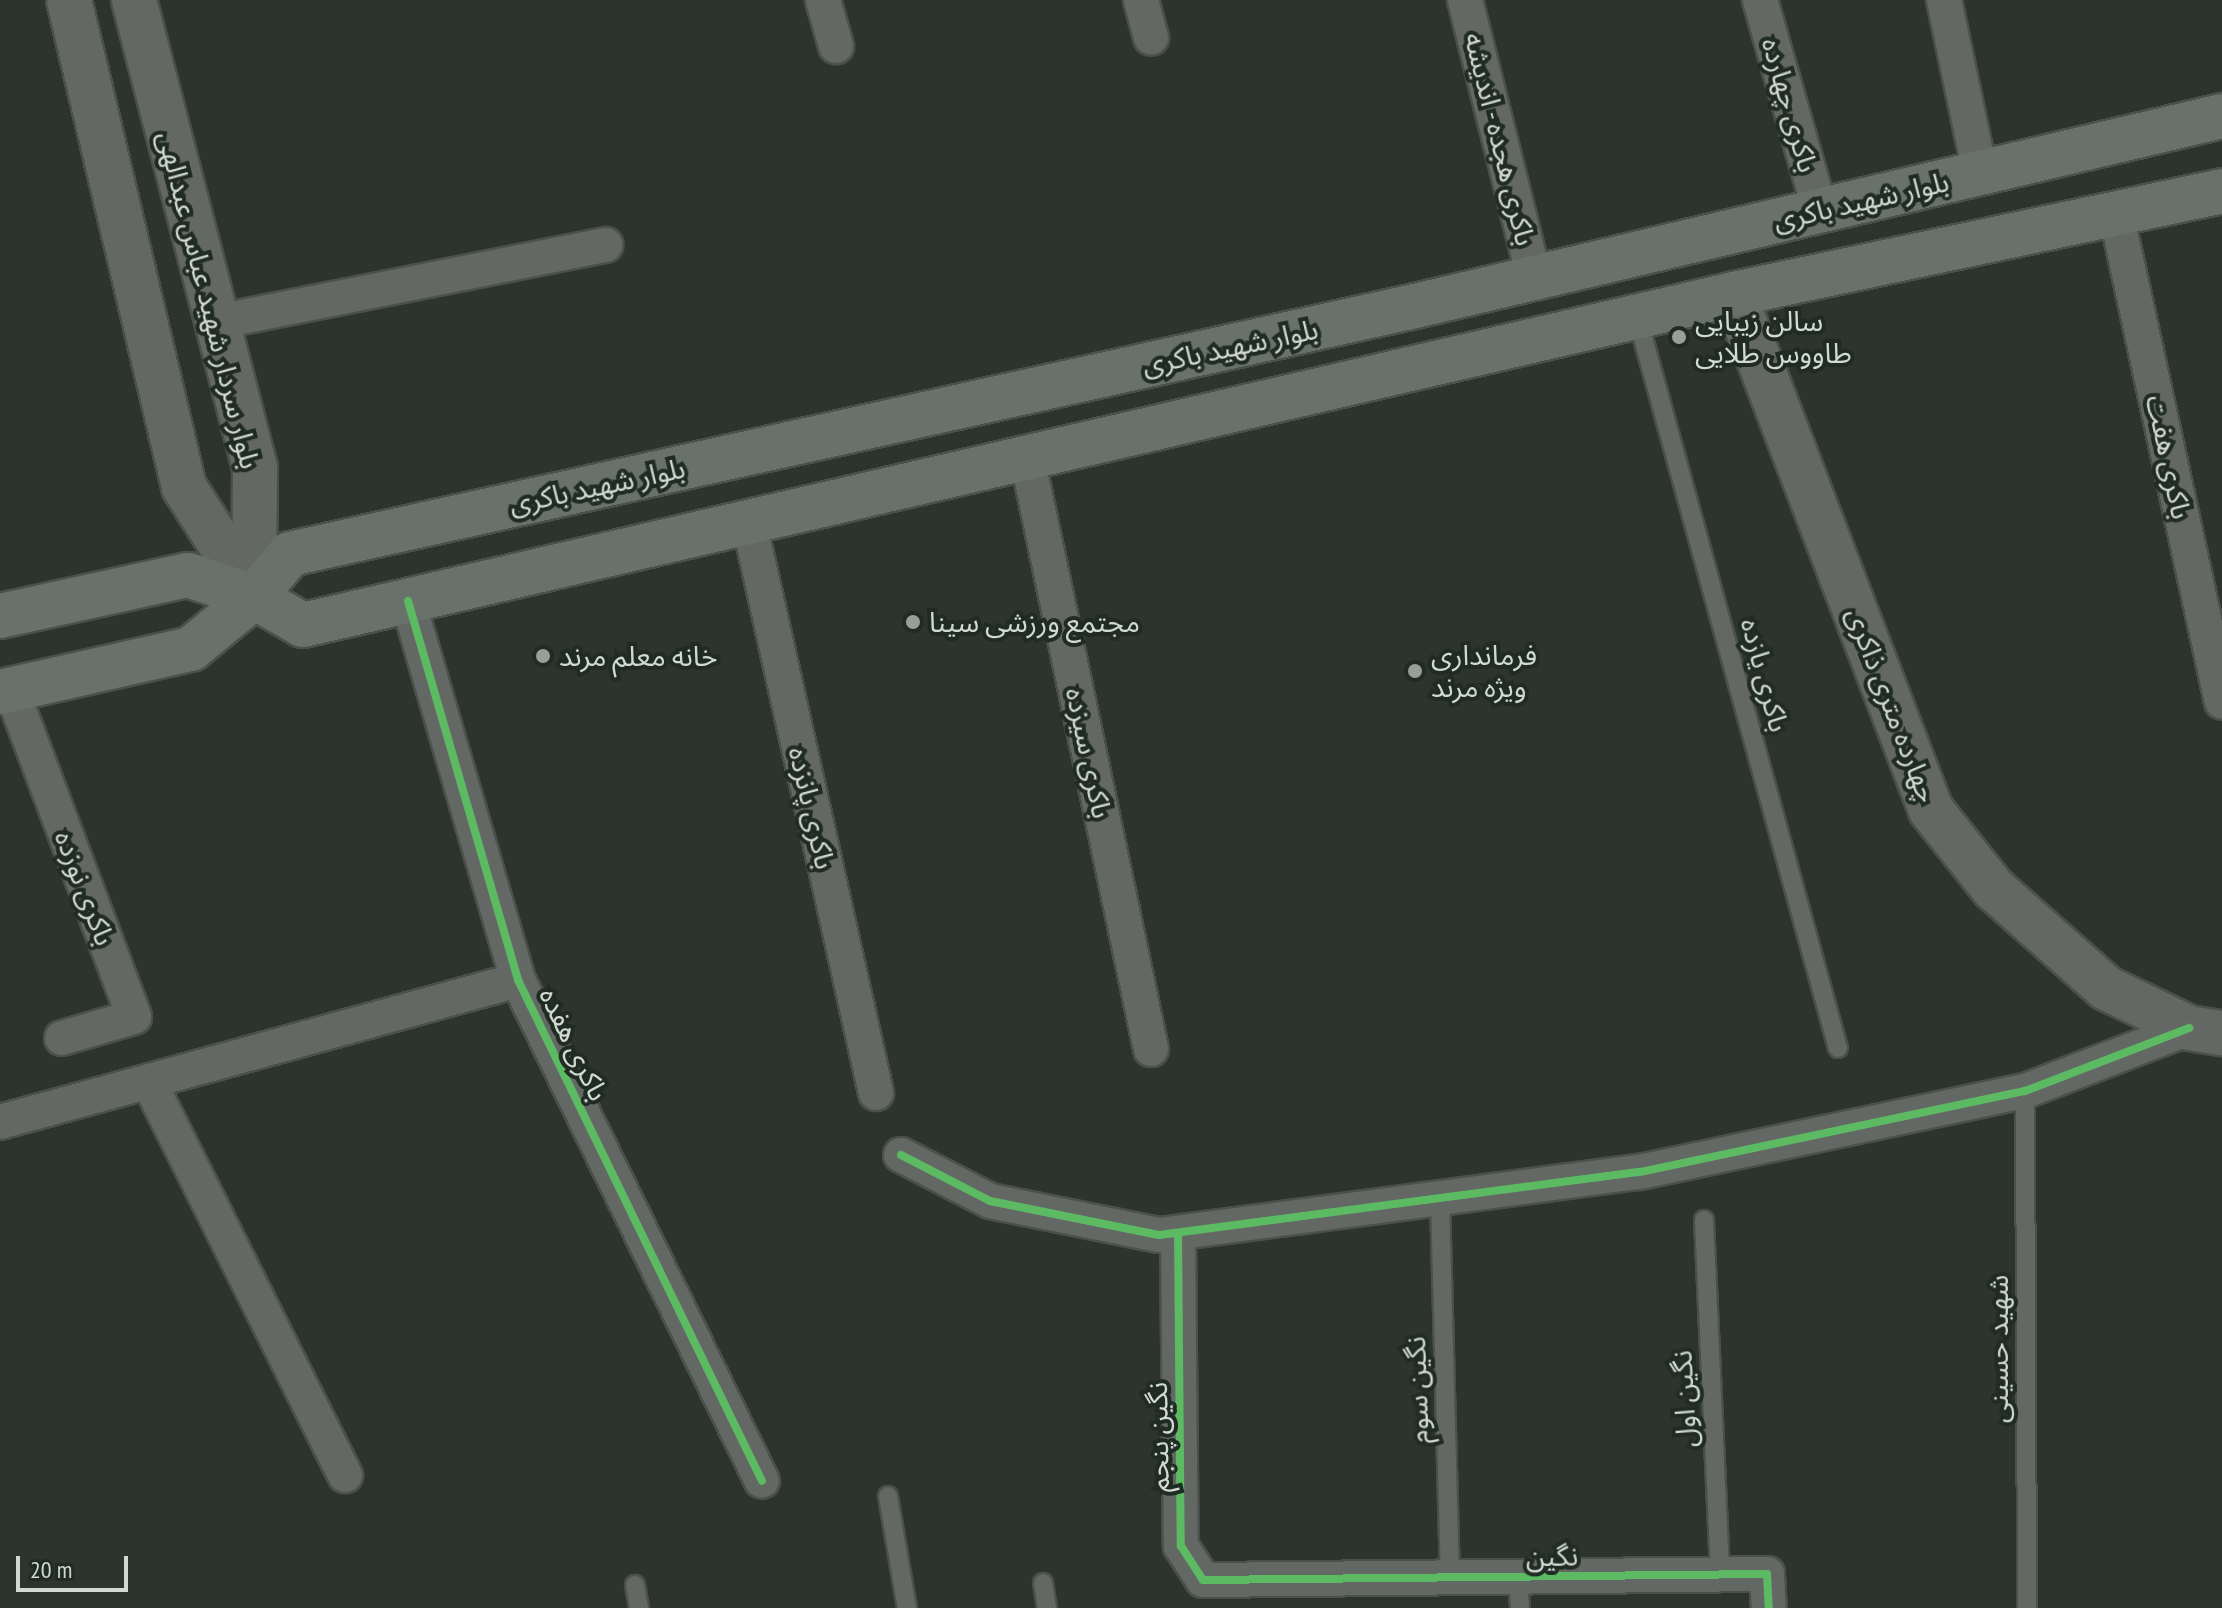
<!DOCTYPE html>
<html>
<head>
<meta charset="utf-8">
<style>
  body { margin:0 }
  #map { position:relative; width:2222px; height:1608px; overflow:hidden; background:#2d332e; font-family:"PT Sans Narrow","Noto Sans Arabic",sans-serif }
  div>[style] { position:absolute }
  .roads { filter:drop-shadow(2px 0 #4a504c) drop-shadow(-2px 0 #4a504c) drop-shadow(0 2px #4a504c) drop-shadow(0 -2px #4a504c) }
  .lane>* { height:18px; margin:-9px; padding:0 9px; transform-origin:9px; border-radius:9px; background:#636864 }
  .street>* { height:34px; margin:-17px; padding:0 17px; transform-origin:17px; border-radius:17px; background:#636864 }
  .secondary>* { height:44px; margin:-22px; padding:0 22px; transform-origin:22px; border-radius:22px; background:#636864 }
  .primary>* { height:44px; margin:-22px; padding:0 22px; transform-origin:22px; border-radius:22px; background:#68726b }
  .cycleway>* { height:8px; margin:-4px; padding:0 4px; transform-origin:4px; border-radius:4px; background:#5cba63 }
  .dots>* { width:22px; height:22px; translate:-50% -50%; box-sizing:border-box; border:4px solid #202c23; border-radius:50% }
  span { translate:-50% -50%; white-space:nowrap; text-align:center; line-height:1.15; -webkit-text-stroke:8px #202c23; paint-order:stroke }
  .street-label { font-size:28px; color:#d1d9d3 }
  .poi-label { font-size:28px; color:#d1d9d3 }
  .left { translate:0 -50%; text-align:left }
  .scale { position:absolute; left:16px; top:1556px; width:112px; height:36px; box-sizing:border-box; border:4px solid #d1d9d3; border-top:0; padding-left:10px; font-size:24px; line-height:28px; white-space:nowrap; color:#d1d9d3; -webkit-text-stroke:6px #202c23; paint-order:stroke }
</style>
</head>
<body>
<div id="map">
  <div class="roads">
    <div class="lane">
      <i style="left:1637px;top:316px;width:759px;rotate:74.65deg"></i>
      <i style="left:2025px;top:1091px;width:517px;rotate:89.78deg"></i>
      <i style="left:1440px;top:1198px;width:383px;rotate:88.5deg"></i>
      <i style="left:1704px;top:1220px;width:355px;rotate:87.4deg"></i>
      <i style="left:888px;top:1496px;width:114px;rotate:80.4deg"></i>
      <i style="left:1518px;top:1579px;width:29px;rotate:86deg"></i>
      <i style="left:1043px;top:1583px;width:25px;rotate:81deg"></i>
      <i style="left:635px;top:1585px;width:23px;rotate:80deg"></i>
    </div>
    <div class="street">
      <i style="left:823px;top:0;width:48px;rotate:74.2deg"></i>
      <i style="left:1141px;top:0;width:39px;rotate:75deg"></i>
      <i style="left:1465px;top:0;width:285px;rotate:76deg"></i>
      <i style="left:1760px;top:0;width:219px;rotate:74.1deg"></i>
      <i style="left:1944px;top:0;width:177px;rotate:78.2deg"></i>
      <i style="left:2116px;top:213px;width:500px;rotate:77.77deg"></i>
      <i style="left:216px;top:322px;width:397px;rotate:-11.2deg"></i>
      <i style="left:1027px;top:457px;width:605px;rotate:78.17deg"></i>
      <i style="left:749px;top:522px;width:585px;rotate:77.46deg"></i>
      <i style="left:408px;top:601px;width:395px;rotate:73.8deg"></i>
      <i style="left:518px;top:980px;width:557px;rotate:64.03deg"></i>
      <i style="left:11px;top:689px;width:350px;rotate:69.4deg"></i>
      <i style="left:134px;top:1017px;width:75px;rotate:163.7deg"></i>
      <i style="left:151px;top:1086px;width:435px;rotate:63.5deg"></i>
      <i style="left:0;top:1122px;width:537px;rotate:-15.33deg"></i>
      <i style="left:901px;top:1155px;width:100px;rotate:27.3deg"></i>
      <i style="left:990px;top:1201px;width:172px;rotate:11.4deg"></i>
      <i style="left:1159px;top:1235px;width:485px;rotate:-7.5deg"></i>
      <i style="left:1640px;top:1172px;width:393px;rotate:-11.9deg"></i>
      <i style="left:2025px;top:1091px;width:176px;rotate:-21deg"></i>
      <i style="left:1178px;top:1233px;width:313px;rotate:89.5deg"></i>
      <i style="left:1181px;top:1546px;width:40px;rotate:57.1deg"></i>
      <i style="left:1203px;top:1580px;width:564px;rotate:-0.61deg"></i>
      <i style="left:1767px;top:1574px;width:34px;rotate:87deg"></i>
    </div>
    <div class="secondary">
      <i style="left:69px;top:0;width:500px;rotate:76.71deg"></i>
      <i style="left:184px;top:487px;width:130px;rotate:57.5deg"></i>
      <i style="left:134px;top:0;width:483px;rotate:75.5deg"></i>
      <i style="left:255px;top:468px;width:129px;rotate:90.4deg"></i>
      <i style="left:1734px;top:294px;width:552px;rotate:69.1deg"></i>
      <i style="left:1931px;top:810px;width:100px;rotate:51.5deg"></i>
      <i style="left:1993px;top:888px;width:151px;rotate:41.5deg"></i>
      <i style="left:2106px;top:988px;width:92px;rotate:25.7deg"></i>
      <i style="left:2189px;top:1028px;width:33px;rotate:9deg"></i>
    </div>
    <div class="primary">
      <i style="left:0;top:616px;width:192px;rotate:-12.3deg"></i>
      <i style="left:188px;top:575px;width:70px;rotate:18.4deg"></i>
      <i style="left:254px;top:597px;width:56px;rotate:29.7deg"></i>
      <i style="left:303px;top:625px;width:1469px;rotate:-13.02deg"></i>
      <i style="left:1734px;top:294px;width:499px;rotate:-11.9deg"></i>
      <i style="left:0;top:692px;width:196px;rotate:-12.7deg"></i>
      <i style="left:191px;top:649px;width:82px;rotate:-39.5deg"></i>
      <i style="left:254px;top:597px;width:56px;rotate:-50.1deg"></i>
      <i style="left:290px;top:554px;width:1152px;rotate:-12.43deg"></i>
      <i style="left:1415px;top:306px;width:829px;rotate:-13.25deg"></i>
    </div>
  </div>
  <div class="cycleway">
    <i style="left:408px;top:601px;width:395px;rotate:73.8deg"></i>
    <i style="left:518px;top:980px;width:557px;rotate:64.03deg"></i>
    <i style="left:901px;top:1155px;width:100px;rotate:27.3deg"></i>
    <i style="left:990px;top:1201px;width:172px;rotate:11.4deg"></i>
    <i style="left:1159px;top:1235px;width:485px;rotate:-7.5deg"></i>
    <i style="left:1640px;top:1172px;width:393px;rotate:-11.9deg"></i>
    <i style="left:2025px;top:1091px;width:176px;rotate:-21deg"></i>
    <i style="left:1178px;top:1233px;width:313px;rotate:89.5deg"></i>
    <i style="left:1181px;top:1546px;width:40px;rotate:57.1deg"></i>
    <i style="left:1203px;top:1580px;width:564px;rotate:-0.61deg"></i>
    <i style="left:1767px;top:1574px;width:34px;rotate:87deg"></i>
  </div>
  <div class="dots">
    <i style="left:1679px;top:337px;background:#989f99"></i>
    <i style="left:913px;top:622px;background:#989f99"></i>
    <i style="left:543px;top:656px;background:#989f99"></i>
    <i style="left:1415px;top:671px;background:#989f99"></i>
  </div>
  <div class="street-label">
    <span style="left:1790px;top:105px;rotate:74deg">باکری چهارده</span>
    <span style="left:1500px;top:139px;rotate:76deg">باکری هجده - اندیشه</span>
    <span style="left:1861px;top:201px;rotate:-13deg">بلوار شهید باکری</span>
    <span style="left:209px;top:300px;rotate:76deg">بلوار سردار شهید عباس عبدالهی</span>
    <span style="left:1230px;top:347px;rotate:-12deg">بلوار شهید باکری</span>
    <span style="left:2169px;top:457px;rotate:78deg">باکری هفت</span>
    <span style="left:597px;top:486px;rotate:-12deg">بلوار شهید باکری</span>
    <span style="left:1765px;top:675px;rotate:75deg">باکری یازده</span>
    <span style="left:1892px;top:705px;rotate:69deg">چهارده متری ذاکری</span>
    <span style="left:1089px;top:753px;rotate:78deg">باکری سیزده</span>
    <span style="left:812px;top:808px;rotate:77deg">باکری پانزده</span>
    <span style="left:85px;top:888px;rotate:69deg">باکری نوزده</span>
    <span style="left:574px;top:1044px;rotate:64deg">باکری هفده</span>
    <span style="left:1998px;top:1349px;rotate:-90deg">شهید حسینی</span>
    <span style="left:1417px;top:1390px;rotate:-92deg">نگین سوم</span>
    <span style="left:1684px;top:1399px;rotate:-93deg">نگین اول</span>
    <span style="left:1158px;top:1437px;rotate:-91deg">نگین پنجم</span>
    <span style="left:1552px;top:1556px;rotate:-1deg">نگین</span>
  </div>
  <div class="poi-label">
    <span class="left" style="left:1695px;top:337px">سالن زیبایی<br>طاووس طلایی</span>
    <span class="left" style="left:929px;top:622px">مجتمع ورزشی سینا</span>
    <span class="left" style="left:1431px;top:671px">فرمانداری<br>ویژه مرند</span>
    <span class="left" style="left:559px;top:656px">خانه معلم مرند</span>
  </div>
  <div class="scale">20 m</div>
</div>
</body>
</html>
